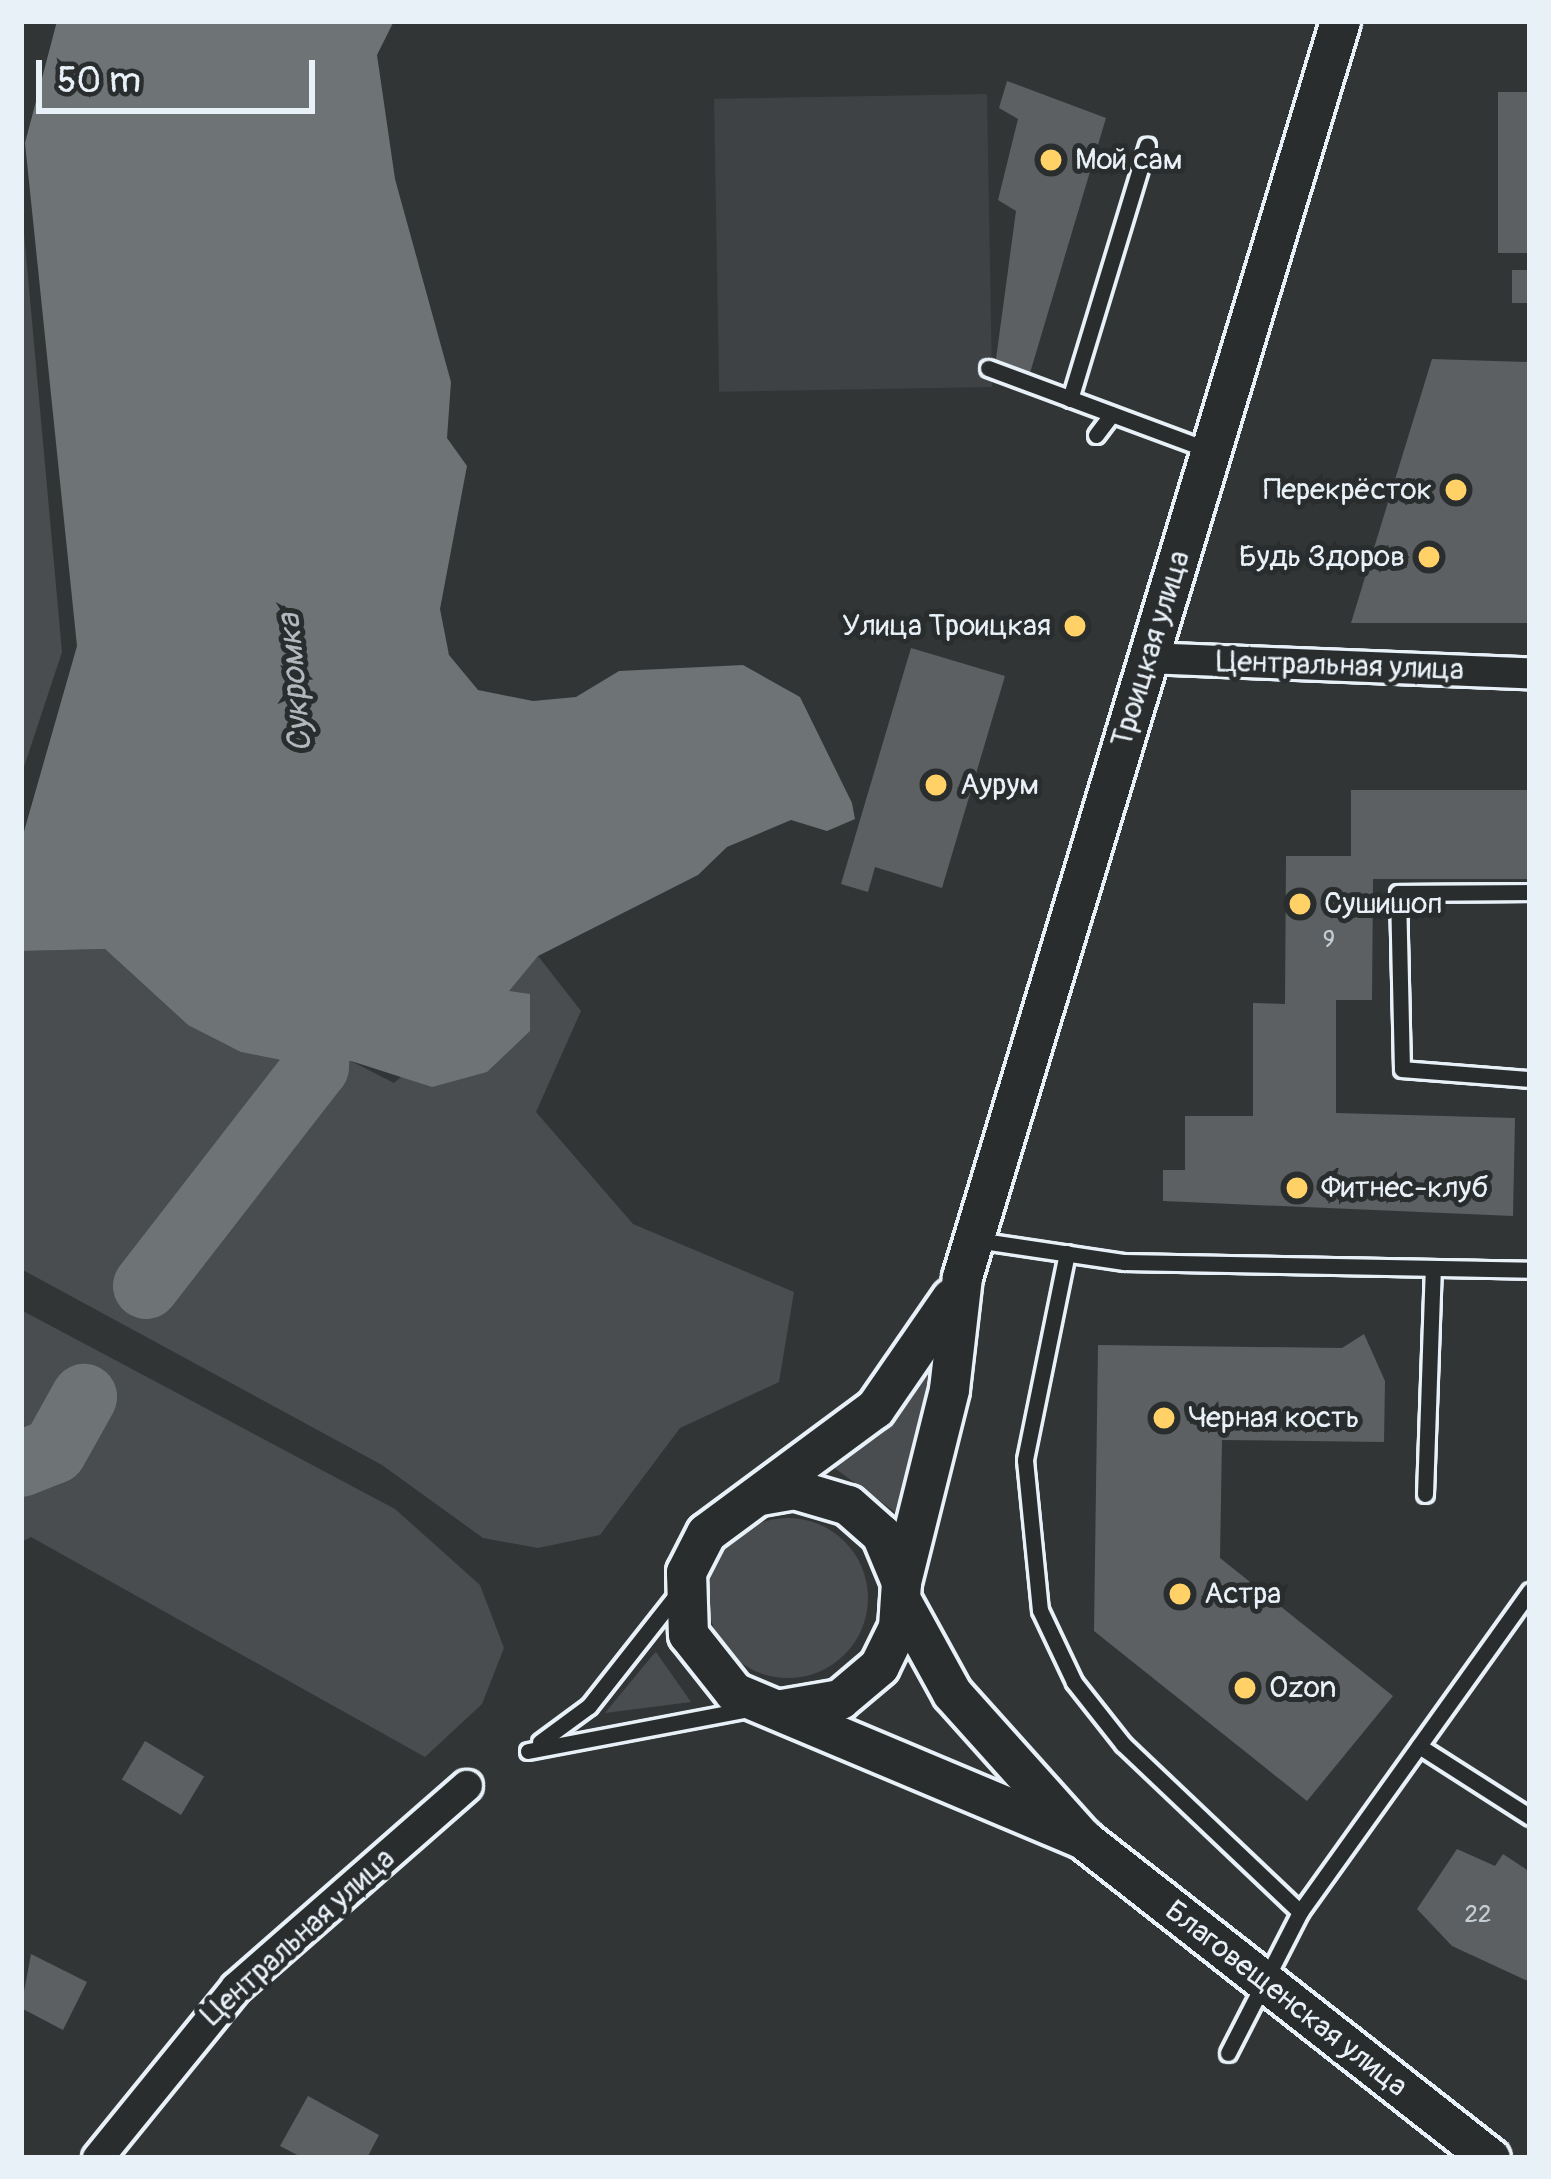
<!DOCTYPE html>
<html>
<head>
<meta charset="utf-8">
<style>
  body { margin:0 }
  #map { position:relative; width:1551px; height:2179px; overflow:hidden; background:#323536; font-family:Pangolin,sans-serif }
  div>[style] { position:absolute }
  .built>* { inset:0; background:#3f4244; transform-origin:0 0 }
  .green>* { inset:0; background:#494d4f }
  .round { border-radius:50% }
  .water>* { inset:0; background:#6e7376 }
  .river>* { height:66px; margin:-33px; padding:0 33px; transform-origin:33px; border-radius:33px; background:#6e7376 }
  .building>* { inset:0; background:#5c6063; transform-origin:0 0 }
  .roads { filter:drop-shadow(3px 0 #e8f1f8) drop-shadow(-3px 0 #e8f1f8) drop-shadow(0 3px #e8f1f8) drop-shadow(0 -3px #e8f1f8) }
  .service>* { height:15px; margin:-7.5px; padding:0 7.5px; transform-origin:7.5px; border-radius:7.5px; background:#2a2d2e }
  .minor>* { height:30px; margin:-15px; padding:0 15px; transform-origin:15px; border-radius:15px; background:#2a2d2e }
  .tertiary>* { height:39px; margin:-19.5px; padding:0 19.5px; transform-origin:19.5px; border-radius:19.5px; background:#2a2d2e }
  .dots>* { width:33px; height:33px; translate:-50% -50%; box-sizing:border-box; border:6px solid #2a2d2e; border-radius:50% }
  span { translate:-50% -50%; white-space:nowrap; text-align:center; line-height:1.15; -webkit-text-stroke:10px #2a2d2e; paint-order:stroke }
  .number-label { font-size:24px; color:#c5cdd3 }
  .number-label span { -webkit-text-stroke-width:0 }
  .poi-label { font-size:30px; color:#e8f1f8 }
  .left { translate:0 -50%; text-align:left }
  .right { translate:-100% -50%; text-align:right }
  .street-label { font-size:30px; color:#e8f1f8 }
  .water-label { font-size:33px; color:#b1b8be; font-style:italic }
  .frame { position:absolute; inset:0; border:24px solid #e8f1f8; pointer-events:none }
  .scale { position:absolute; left:36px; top:60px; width:279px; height:54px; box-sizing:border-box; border:6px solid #e8f1f8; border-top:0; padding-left:15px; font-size:36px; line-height:42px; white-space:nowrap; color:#e8f1f8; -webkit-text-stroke:9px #2a2d2e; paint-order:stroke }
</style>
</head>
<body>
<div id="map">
  <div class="built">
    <i style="left:987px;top:94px;width:293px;height:273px;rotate:89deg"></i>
  </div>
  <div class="green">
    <i style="clip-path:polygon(21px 200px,62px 652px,21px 776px)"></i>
    <i style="clip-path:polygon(105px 949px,188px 1025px,316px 1067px,351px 1061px,394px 1083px,538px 956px,581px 1011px,536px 1112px,633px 1224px,794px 1292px,779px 1382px,680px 1428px,600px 1535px,538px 1548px,483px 1538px,382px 1465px,21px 1269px,21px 951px)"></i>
    <i style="clip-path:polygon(21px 1310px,395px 1509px,480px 1585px,504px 1648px,482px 1704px,425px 1757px,31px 1537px,21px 1542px)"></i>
    <i style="clip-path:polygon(936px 1365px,908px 1463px,895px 1512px,833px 1467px)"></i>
    <i class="round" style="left:708px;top:1518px;width:160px;height:160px"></i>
    <i style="clip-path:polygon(656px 1652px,691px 1702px,605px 1713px,652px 1656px)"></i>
  </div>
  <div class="water">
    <i style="clip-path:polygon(57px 21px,394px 21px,377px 55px,395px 179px,451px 382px,447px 438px,467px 466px,440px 609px,449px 655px,478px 690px,533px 701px,576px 697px,619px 671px,743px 665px,800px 697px,852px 803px,855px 819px,827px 831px,791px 820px,727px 847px,698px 875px,538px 956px,509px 991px,530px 994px,530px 1031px,487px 1072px,432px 1087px,351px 1061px,316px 1067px,241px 1052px,188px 1025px,105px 949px,21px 951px,21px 842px,77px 646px,25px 143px)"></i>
  </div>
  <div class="river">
    <i style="left:146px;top:1286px;width:277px;rotate:-52.2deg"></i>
    <i style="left:316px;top:1067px;width:90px;rotate:-88.1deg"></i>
    <i style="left:21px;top:1464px;width:35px;rotate:-22deg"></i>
    <i style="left:54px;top:1451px;width:62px;rotate:-60.9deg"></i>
  </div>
  <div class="building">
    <i style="clip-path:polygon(1007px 81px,1106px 118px,1030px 373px,996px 359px,1016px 211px,998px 200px,1018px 119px,999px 108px)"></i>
    <i style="left:1498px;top:92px;width:32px;height:161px"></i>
    <i style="left:1512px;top:270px;width:18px;height:33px"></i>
    <i style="clip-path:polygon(1432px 359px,1530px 362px,1530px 623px,1351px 623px)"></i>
    <i style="clip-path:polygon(911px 648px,1005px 676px,942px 888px,875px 867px,868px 892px,841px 884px)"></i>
    <i style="clip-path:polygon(1351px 790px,1530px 790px,1530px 879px,1373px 879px,1372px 1000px,1336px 1000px,1336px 1113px,1515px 1118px,1513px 1216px,1163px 1201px,1163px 1170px,1185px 1170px,1185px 1116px,1253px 1116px,1253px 1003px,1285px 1004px,1286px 856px,1351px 856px)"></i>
    <i style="clip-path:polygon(1364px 1334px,1385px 1381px,1384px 1442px,1222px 1440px,1220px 1558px,1393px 1696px,1307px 1801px,1094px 1631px,1098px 1345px,1342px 1348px)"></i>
    <i style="left:145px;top:1741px;width:69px;height:45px;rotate:31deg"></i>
    <i style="clip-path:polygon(1457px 1849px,1495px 1866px,1503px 1854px,1530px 1872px,1530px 1982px,1452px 1946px,1417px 1909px)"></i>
    <i style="clip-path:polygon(31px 1954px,87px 1982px,63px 2030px,21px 2008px)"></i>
    <i style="clip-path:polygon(308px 2096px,379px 2135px,367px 2158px,303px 2158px,280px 2146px)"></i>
  </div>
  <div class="roads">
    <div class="service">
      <i style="left:988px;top:368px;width:235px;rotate:20.4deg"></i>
      <i style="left:1070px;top:399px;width:265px;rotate:-73.1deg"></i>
      <i style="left:1096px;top:435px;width:26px;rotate:-53deg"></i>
      <i style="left:1530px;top:892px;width:132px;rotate:179.6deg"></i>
      <i style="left:1398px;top:893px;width:176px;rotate:88.7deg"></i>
      <i style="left:1402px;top:1069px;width:128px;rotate:4.5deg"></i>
      <i style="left:976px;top:1240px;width:150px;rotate:8.5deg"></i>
      <i style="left:1124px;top:1262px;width:406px;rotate:1.1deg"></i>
      <i style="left:1067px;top:1253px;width:211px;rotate:101.5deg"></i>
      <i style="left:1025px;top:1460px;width:151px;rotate:84.3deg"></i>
      <i style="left:1040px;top:1610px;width:80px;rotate:64.7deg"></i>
      <i style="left:1074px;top:1682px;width:79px;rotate:51.7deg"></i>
      <i style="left:1123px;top:1744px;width:244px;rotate:43.5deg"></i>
      <i style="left:1425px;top:1494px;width:225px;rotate:-88deg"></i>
      <i style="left:540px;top:1742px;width:61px;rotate:-36.3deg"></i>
      <i style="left:589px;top:1706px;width:142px;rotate:-51.8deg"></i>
      <i style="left:1419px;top:1746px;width:132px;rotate:32.6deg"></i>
      <i style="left:528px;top:1751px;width:224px;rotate:-10.8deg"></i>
      <i style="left:1228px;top:2053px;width:158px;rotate:-62.9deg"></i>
      <i style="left:1300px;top:1912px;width:395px;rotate:-54.4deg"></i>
    </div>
    <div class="minor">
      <i style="left:1149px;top:658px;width:381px;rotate:2.3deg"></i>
      <i style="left:98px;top:2158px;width:219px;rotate:-50.9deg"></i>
      <i style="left:236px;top:1988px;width:307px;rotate:-41.2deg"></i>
    </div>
    <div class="tertiary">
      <i style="left:951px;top:1298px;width:134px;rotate:124.6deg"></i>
      <i style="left:875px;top:1408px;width:210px;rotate:143.5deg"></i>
      <i style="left:706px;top:1533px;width:44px;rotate:117.1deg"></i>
      <i style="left:686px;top:1572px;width:62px;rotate:88.2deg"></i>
      <i style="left:688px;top:1634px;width:74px;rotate:51.6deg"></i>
      <i style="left:734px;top:1692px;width:379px;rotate:22.8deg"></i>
      <i style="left:760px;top:1495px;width:35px;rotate:-10deg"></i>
      <i style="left:794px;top:1489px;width:56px;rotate:16.5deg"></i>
      <i style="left:848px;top:1505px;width:44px;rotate:41.3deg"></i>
      <i style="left:881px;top:1534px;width:52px;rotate:67.4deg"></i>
      <i style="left:901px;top:1582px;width:45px;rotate:93.8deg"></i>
      <i style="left:898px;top:1627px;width:43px;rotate:116deg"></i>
      <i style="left:879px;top:1666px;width:51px;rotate:139.8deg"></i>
      <i style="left:840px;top:1699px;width:59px;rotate:170.2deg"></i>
      <i style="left:901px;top:1582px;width:199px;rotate:-76deg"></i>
      <i style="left:949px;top:1389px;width:113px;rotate:-83.4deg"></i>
      <i style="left:962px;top:1277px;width:1312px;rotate:-73.25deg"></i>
      <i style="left:903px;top:1604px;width:102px;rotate:61.2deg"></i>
      <i style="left:952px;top:1693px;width:196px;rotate:48.1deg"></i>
      <i style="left:1083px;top:1839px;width:517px;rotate:38.09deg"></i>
    </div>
  </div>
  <div class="dots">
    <i style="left:1051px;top:160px;background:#ffd166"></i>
    <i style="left:1456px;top:490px;background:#ffd166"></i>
    <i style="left:1429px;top:557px;background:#ffd166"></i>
    <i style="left:1075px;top:626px;background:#ffd166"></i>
    <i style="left:936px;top:785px;background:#ffd166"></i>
    <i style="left:1300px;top:904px;background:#ffd166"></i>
    <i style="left:1297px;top:1188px;background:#ffd166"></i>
    <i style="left:1164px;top:1418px;background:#ffd166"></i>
    <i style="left:1180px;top:1594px;background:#ffd166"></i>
    <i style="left:1245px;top:1688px;background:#ffd166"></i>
  </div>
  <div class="number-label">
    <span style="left:1329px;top:940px">9</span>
    <span style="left:1478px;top:1915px">22</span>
  </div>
  <div class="poi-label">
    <span class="left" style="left:1075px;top:160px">Мой сам</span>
    <span class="right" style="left:1432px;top:490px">Перекрёсток</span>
    <span class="right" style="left:1405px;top:557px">Будь Здоров</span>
    <span class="right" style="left:1051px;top:626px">Улица Троицкая</span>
    <span class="left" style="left:960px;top:785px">Аурум</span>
    <span class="left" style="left:1324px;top:904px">Сушишоп</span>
    <span class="left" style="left:1321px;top:1188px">Фитнес-клуб</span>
    <span class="left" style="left:1188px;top:1418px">Черная кость</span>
    <span class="left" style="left:1204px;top:1594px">Астра</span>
    <span class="left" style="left:1269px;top:1688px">Ozon</span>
  </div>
  <div class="street-label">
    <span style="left:1151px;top:649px;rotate:-73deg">Троицкая улица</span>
    <span style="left:1340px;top:666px;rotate:2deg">Центральная улица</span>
    <span style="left:298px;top:1937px;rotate:-42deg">Центральная улица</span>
    <span style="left:1286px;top:1999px;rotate:38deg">Благовещенская улица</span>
  </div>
  <div class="water-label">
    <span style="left:295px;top:683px;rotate:-95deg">Сукромка</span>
  </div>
  <div class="frame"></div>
  <div class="scale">50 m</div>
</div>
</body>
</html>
